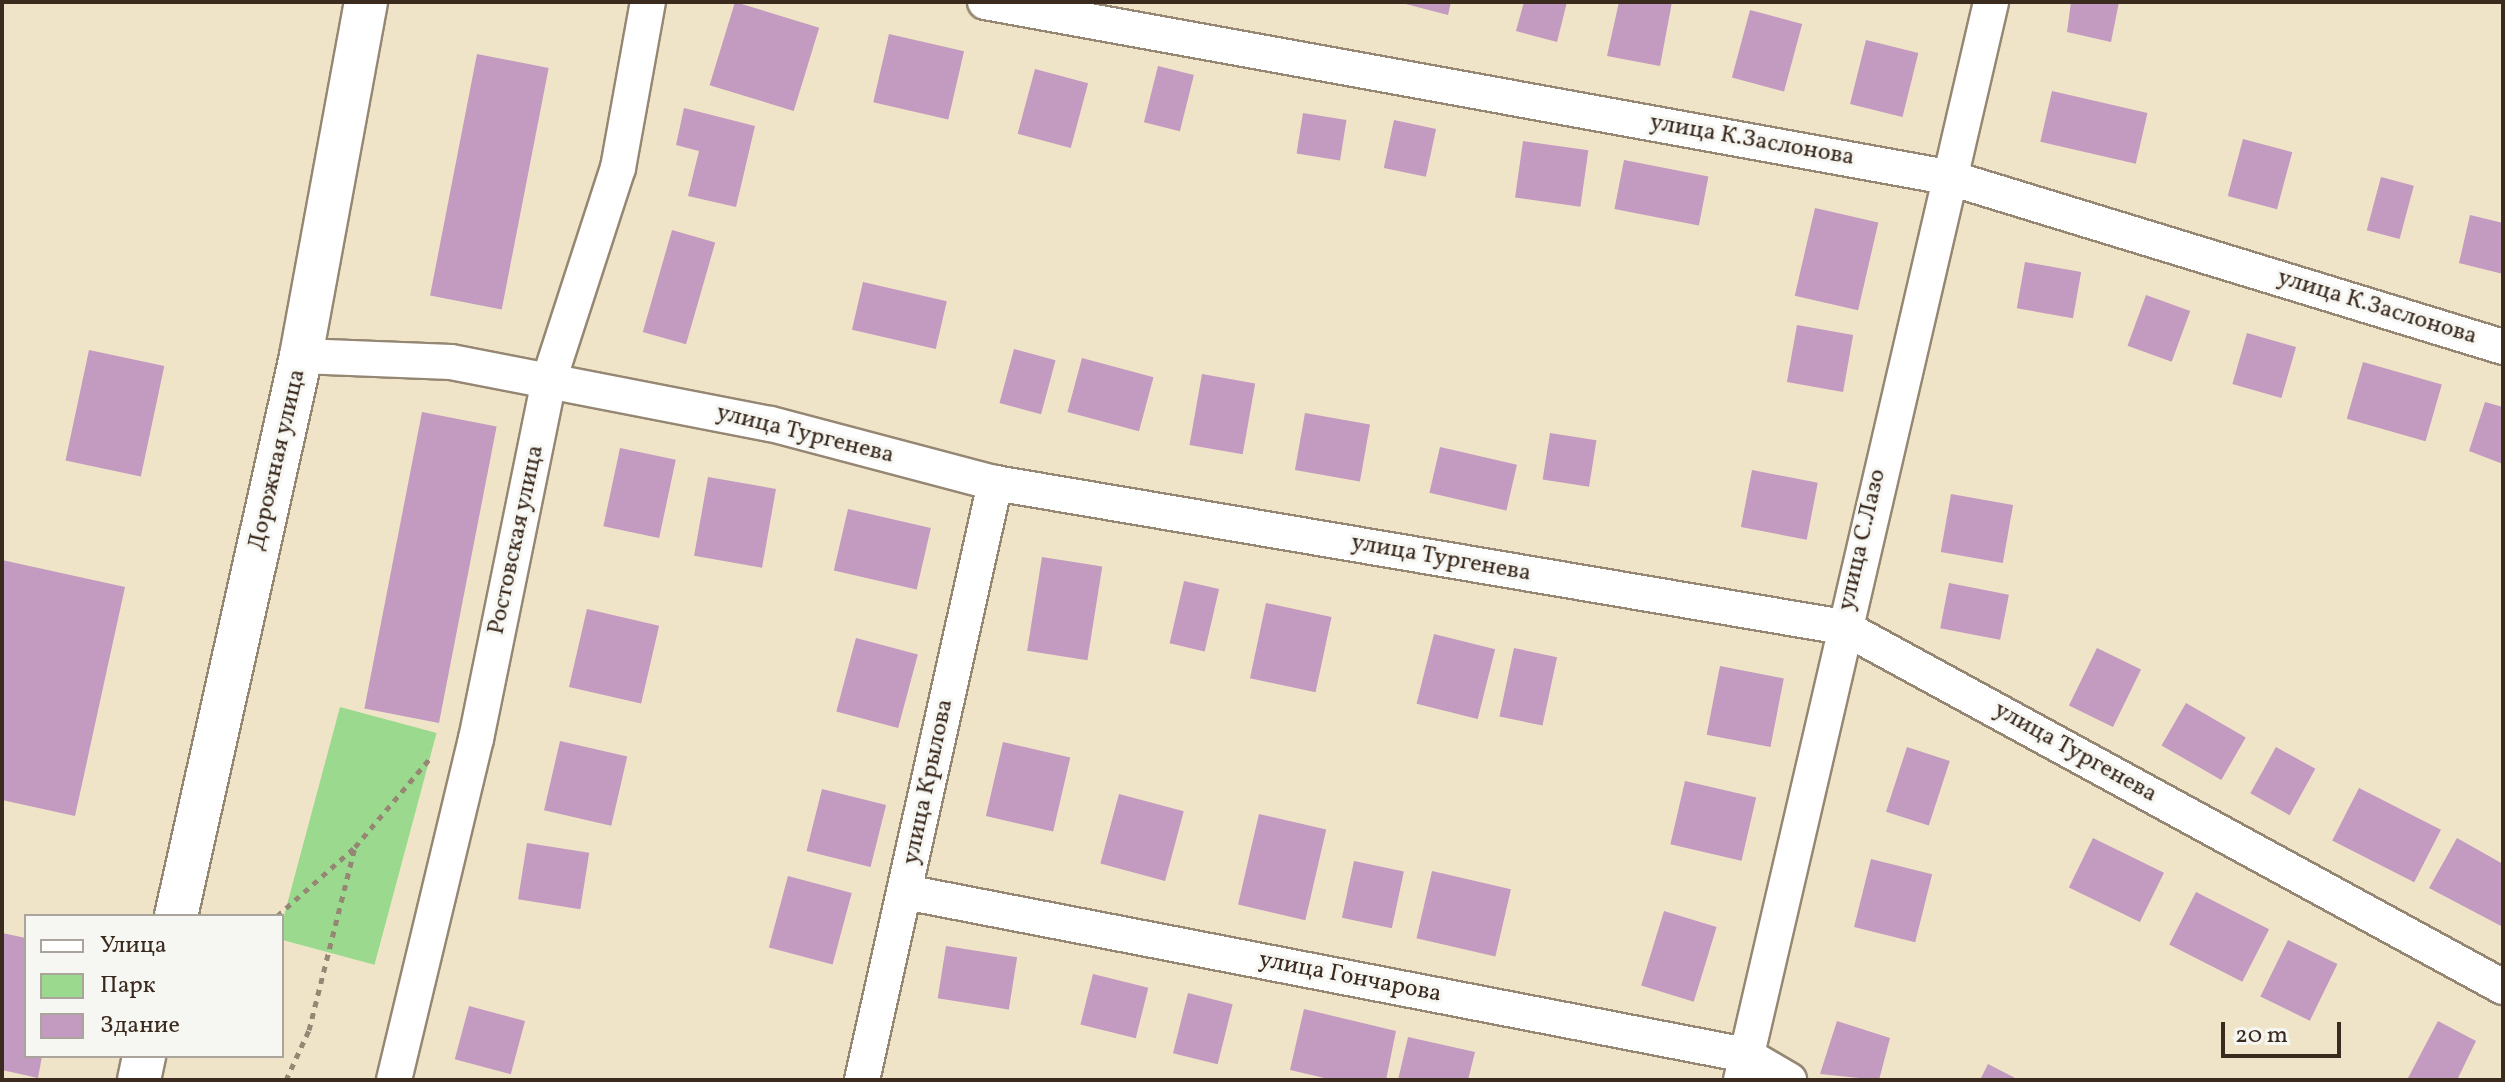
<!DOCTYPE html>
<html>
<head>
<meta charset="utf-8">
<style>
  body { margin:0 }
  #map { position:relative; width:2505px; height:1082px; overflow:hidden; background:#efe4c8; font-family:Vollkorn,serif }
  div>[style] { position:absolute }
  .green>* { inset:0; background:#9bd98e; transform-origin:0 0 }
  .building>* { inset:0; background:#c39ac0; transform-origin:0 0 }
  .path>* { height:5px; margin-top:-2.5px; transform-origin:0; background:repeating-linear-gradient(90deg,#958773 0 6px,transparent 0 12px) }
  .roads { filter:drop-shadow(2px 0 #958773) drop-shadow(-2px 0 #958773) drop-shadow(0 2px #958773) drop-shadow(0 -2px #958773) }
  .minor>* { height:34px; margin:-17px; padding:0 17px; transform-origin:17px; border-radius:17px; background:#fff }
  .tertiary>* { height:42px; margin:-21px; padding:0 21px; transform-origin:21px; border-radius:21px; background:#fff }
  span { translate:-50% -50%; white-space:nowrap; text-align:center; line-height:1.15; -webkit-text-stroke:6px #f6f6f2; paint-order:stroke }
  .street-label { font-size:24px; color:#3b2a1e }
  .frame { position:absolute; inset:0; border:4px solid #3b2a1e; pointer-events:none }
  .legend { position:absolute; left:24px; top:914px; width:260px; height:144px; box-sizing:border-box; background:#f6f6f2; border:2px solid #aba49d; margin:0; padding:10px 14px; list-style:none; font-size:24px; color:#3b2a1e }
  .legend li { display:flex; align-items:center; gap:16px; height:40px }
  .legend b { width:40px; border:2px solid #aba49d }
  .scale { position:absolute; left:2221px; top:1022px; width:120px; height:36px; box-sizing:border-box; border:4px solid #3b2a1e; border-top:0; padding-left:10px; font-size:24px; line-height:28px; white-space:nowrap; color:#3b2a1e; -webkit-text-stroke:6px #f6f6f2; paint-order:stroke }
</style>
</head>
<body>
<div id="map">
  <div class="green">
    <i style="left:340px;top:707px;width:100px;height:240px;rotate:15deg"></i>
  </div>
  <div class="building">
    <i style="left:735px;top:2px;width:88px;height:87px;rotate:17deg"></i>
    <i style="clip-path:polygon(1398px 2px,1451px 2px,1448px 15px)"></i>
    <i style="clip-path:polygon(1524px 2px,1567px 2px,1557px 42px,1516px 31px)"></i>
    <i style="clip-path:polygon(1619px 2px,1672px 2px,1660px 66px,1607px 56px)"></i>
    <i style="clip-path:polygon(2071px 2px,2119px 2px,2111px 42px,2067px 32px)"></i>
    <i style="left:1750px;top:10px;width:54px;height:70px;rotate:15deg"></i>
    <i style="left:889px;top:34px;width:77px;height:70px;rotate:13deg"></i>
    <i style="left:1866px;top:40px;width:54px;height:66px;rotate:14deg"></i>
    <i style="left:477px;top:54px;width:73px;height:246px;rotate:11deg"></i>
    <i style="left:1158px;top:66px;width:37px;height:58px;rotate:14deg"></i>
    <i style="left:1035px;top:69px;width:55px;height:67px;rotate:15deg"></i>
    <i style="left:2052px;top:91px;width:98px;height:52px;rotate:13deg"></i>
    <i style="clip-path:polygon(684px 108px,755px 126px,736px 207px,688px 196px,699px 151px,676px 145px)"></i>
    <i style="left:1303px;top:113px;width:44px;height:41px;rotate:9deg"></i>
    <i style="left:1394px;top:120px;width:43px;height:49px;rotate:12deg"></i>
    <i style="left:2243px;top:139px;width:51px;height:59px;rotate:15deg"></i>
    <i style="left:1523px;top:141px;width:66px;height:57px;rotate:8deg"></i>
    <i style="left:1624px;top:160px;width:86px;height:50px;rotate:11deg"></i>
    <i style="left:2381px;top:177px;width:34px;height:55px;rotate:15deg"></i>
    <i style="left:1815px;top:208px;width:65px;height:90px;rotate:13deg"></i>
    <i style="clip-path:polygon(2470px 215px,2503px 223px,2503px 274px,2459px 263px)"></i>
    <i style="left:672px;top:230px;width:45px;height:106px;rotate:16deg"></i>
    <i style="left:2025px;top:262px;width:57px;height:47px;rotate:10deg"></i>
    <i style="left:863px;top:282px;width:86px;height:49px;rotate:13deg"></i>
    <i style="left:2146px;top:295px;width:47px;height:54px;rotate:20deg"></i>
    <i style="left:1797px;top:325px;width:57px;height:58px;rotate:10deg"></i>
    <i style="left:2247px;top:333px;width:51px;height:53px;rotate:16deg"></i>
    <i style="left:1014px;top:349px;width:43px;height:56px;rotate:15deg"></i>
    <i style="left:89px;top:350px;width:77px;height:113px;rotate:12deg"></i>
    <i style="left:1082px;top:358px;width:74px;height:56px;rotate:15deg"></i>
    <i style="left:2363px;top:362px;width:82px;height:59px;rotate:16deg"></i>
    <i style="left:1202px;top:374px;width:54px;height:72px;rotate:10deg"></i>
    <i style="clip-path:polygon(2485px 402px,2503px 407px,2503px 464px,2469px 451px)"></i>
    <i style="left:422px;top:412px;width:76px;height:302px;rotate:11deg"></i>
    <i style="left:1305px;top:413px;width:66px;height:58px;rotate:10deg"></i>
    <i style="left:1550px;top:433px;width:47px;height:47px;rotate:9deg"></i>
    <i style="left:1440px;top:447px;width:79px;height:47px;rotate:13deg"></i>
    <i style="left:620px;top:448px;width:57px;height:80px;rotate:12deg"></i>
    <i style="left:1752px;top:470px;width:67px;height:58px;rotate:11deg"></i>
    <i style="left:708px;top:477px;width:69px;height:80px;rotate:10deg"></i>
    <i style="left:1951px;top:494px;width:63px;height:59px;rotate:10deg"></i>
    <i style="left:848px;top:509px;width:85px;height:63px;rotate:13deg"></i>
    <i style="left:1042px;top:557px;width:61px;height:95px;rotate:9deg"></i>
    <i style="clip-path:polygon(2px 560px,125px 587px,75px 816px,2px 800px)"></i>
    <i style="left:1184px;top:581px;width:36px;height:64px;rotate:13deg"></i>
    <i style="left:1949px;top:583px;width:61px;height:46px;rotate:11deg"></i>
    <i style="left:1266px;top:603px;width:67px;height:77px;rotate:12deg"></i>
    <i style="left:587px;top:609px;width:74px;height:80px;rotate:13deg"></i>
    <i style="left:1434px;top:634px;width:63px;height:72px;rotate:14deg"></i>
    <i style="left:856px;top:638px;width:64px;height:76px;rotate:15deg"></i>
    <i style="left:1514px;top:648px;width:44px;height:70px;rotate:12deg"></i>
    <i style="left:2097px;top:648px;width:49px;height:64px;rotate:26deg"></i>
    <i style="left:1720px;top:666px;width:65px;height:70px;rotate:11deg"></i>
    <i style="left:2186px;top:703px;width:69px;height:49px;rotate:30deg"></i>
    <i style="left:560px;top:741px;width:69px;height:71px;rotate:13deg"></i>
    <i style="left:1003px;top:742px;width:69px;height:76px;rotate:13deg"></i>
    <i style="left:1907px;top:747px;width:45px;height:68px;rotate:18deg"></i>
    <i style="left:2276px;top:747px;width:45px;height:53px;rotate:29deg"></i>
    <i style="left:1685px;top:781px;width:73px;height:65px;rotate:13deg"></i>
    <i style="left:2359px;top:788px;width:92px;height:59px;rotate:27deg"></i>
    <i style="left:822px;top:789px;width:66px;height:64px;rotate:14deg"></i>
    <i style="left:1119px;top:794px;width:67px;height:72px;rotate:15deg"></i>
    <i style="left:1259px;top:814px;width:69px;height:93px;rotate:13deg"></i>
    <i style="left:2093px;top:838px;width:79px;height:55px;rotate:26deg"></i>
    <i style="clip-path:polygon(2457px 838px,2503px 864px,2503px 927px,2429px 888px)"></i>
    <i style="left:527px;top:843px;width:63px;height:57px;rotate:9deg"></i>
    <i style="left:1871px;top:859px;width:63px;height:70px;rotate:14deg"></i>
    <i style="left:1354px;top:861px;width:51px;height:58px;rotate:12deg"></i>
    <i style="left:1432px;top:871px;width:81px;height:69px;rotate:13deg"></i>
    <i style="left:788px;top:876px;width:66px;height:74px;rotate:15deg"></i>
    <i style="left:2196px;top:892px;width:82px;height:59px;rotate:27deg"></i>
    <i style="left:1664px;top:911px;width:55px;height:78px;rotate:17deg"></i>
    <i style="clip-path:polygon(2px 933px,26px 938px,26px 1056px,42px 1056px,38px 1078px,2px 1070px)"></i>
    <i style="left:2288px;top:940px;width:55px;height:63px;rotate:26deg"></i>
    <i style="left:946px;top:946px;width:72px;height:53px;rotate:9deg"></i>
    <i style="left:1093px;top:974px;width:57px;height:52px;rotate:14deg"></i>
    <i style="left:1188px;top:993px;width:46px;height:62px;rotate:14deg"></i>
    <i style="left:469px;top:1006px;width:58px;height:55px;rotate:15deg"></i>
    <i style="clip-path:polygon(1304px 1009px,1396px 1031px,1386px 1080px,1333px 1080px,1290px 1070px)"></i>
    <i style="clip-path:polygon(1837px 1021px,1890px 1038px,1879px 1080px,1820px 1074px)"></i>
    <i style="clip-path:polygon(2438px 1021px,2476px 1041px,2457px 1080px,2407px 1080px)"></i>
    <i style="clip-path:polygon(1408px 1037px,1475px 1052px,1468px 1080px,1398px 1080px)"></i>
    <i style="clip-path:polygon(1988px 1064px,2019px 1080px,1980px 1080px)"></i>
  </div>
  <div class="path">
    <i style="left:277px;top:916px;width:104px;rotate:-41.5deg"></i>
    <i style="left:286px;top:1080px;width:55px;rotate:-65.3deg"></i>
    <i style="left:309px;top:1030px;width:189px;rotate:-75.9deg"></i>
    <i style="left:355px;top:847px;width:118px;rotate:-49.8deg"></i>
  </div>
  <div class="roads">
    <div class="minor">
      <i style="left:985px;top:2px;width:978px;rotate:10.31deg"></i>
      <i style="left:1947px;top:177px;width:581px;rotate:17deg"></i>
      <i style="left:301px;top:356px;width:150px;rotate:2.3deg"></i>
      <i style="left:451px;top:362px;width:326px;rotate:11deg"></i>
      <i style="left:771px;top:424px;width:232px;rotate:14.8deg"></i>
      <i style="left:995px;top:483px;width:860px;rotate:9.64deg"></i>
      <i style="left:1843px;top:627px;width:752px;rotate:28.61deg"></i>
      <i style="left:905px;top:892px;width:857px;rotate:10.97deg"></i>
      <i style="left:1746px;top:1055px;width:50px;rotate:30.2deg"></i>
      <i style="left:394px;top:1080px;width:351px;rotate:-76.5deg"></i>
      <i style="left:476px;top:739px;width:366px;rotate:-78.5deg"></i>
      <i style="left:549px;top:380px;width:223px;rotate:-72deg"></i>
      <i style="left:618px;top:168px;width:169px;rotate:-79.8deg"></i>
      <i style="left:862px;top:1080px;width:612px;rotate:-77.44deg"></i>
      <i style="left:1741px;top:1080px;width:1107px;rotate:-76.94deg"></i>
    </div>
    <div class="tertiary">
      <i style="left:176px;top:916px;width:574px;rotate:-77.42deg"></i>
      <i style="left:301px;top:356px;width:360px;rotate:-79.6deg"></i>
      <i style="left:139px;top:1080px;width:25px;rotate:-78deg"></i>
    </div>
  </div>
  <div class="street-label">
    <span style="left:1752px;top:141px;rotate:10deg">улица К.Заслонова</span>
    <span style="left:2377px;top:308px;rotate:17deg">улица К.Заслонова</span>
    <span style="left:805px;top:435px;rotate:14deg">улица Тургенева</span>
    <span style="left:278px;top:460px;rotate:-77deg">Дорожная улица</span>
    <span style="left:517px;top:540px;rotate:-78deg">Ростовская улица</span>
    <span style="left:1863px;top:540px;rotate:-77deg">улица С.Лазо</span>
    <span style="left:1441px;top:559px;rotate:10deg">улица Тургенева</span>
    <span style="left:2075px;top:753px;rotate:29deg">улица Тургенева</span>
    <span style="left:929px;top:782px;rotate:-78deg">улица Крылова</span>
    <span style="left:1350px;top:978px;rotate:11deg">улица Гончарова</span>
  </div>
  <div class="frame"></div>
  <ul class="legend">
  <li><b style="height:10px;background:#fff"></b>Улица</li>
  <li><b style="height:22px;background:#9bd98e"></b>Парк</li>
  <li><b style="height:22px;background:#c39ac0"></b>Здание</li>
  </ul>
  <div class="scale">20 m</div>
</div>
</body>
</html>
